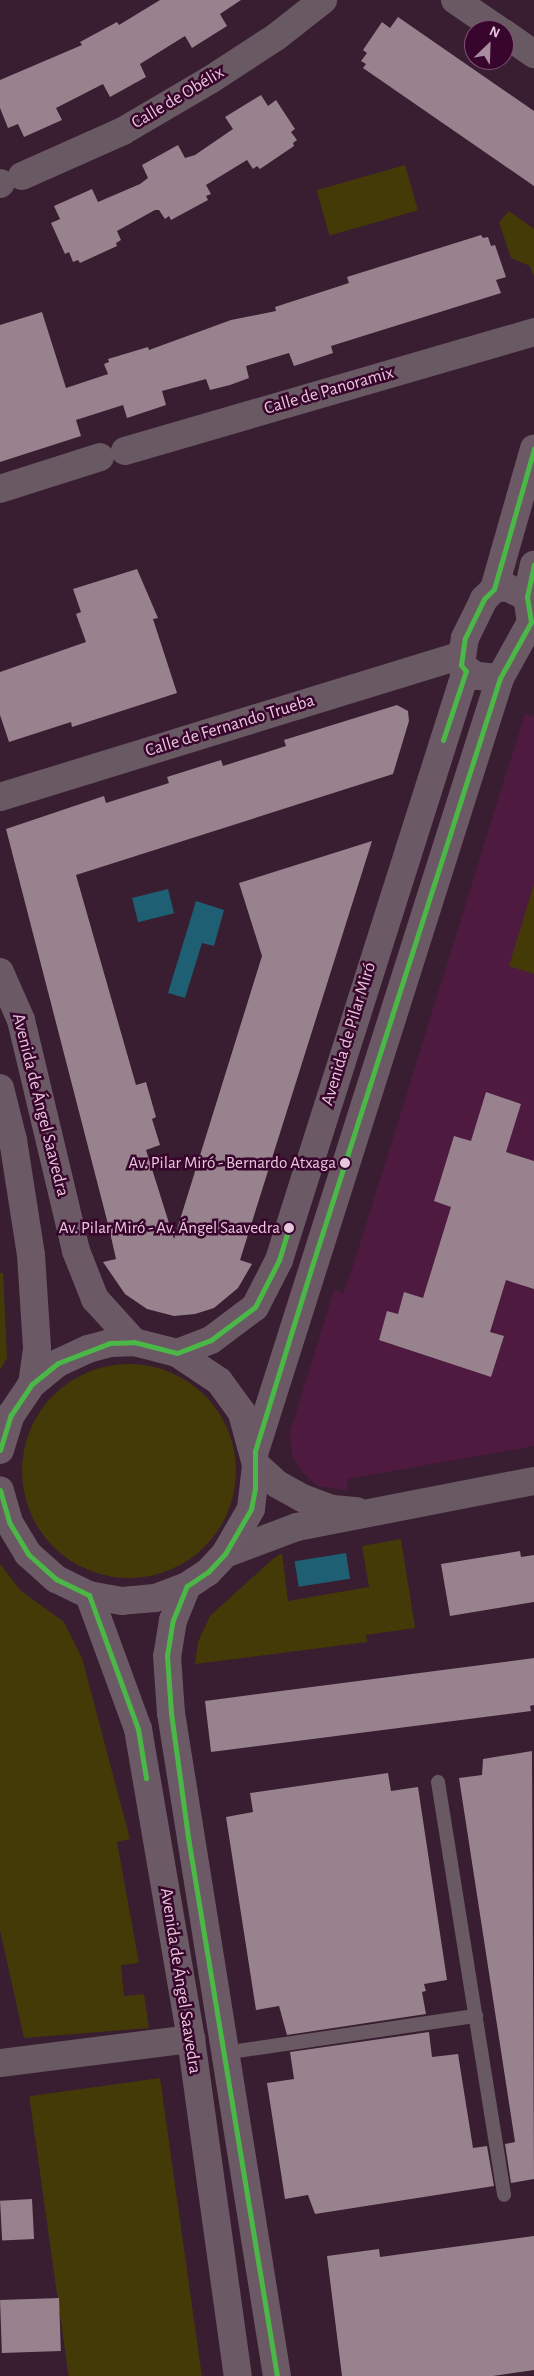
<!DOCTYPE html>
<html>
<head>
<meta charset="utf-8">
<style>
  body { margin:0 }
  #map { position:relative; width:534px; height:2376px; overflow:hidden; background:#391d31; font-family:"Alegreya Sans",sans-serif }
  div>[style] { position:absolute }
  .built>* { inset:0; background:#4f1a40 }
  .green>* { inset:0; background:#443a07; transform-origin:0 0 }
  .round { border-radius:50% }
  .water>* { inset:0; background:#1f5f73; transform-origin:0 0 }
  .building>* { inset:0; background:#97828d; transform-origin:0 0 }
  .lane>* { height:14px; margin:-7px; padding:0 7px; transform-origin:7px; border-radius:7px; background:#685963 }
  .street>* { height:28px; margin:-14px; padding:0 14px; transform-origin:14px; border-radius:14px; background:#685963 }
  .secondary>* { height:28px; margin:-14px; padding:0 14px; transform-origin:14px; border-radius:14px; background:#6c5966 }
  .bus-1>* { height:5px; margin:-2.5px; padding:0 2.5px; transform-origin:2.5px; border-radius:2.5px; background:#4ab747 }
  .dots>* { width:14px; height:14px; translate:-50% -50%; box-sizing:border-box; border:2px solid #38062c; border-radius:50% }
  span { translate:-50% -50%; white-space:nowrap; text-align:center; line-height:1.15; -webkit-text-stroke:5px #38062c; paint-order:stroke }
  .bus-label { font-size:17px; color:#e7c7db }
  .right { translate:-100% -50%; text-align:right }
  .street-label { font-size:18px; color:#e7c7db }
  .north { position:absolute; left:464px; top:20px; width:50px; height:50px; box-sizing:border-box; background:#38062c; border:1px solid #7e5372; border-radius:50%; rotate:24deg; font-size:14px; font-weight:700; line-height:20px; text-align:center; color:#e7c7db }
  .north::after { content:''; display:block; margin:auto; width:18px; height:22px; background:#aa8ca0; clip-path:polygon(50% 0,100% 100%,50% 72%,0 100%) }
</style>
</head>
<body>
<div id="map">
  <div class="built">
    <i style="clip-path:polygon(525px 713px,534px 716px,534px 1446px,347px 1479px,348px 1490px,318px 1486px,302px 1472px,292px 1456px,290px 1432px,334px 1290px,343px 1294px,356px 1257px)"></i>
  </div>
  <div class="green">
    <i style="left:405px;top:165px;width:47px;height:92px;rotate:74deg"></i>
    <i style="clip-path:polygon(509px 211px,534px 229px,534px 277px,530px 266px,511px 258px,499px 222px)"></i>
    <i style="clip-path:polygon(534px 884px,534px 974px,509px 966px)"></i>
    <i style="clip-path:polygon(0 1273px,3px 1273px,7px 1358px,0 1370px)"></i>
    <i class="round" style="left:22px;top:1364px;width:214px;height:214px"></i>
    <i style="clip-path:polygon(401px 1539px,415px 1628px,366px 1635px,367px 1642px,195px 1664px,198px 1642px,210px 1616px,274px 1558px,282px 1553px,288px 1601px,369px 1587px,362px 1546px)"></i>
    <i style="clip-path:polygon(0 1564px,20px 1590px,64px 1622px,82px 1658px,130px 1839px,117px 1842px,139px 1963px,121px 1965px,124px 1996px,144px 1994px,149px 2028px,24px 2038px,0 1930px)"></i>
    <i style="left:160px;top:2078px;width:301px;height:132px;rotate:82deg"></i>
  </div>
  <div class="water">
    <i style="left:168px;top:889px;width:25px;height:37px;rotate:76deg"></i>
    <i style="clip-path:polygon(196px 901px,224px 910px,214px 946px,202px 943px,185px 998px,168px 993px)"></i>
    <i style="left:346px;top:1553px;width:26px;height:52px;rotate:81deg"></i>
  </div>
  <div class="building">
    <i style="clip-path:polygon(160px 0,241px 0,220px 14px,227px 26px,192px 48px,185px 36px,140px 64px,146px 77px,110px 97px,103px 84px,56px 108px,62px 120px,24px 137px,18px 124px,8px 128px,0 108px,0 80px,82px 45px,80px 42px,117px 22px,119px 25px)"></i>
    <i style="clip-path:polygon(398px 17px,534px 111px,534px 186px,363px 68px,366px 64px,361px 61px,367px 53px,363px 50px,382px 22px,390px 28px)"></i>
    <i style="clip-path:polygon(261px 95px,268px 106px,276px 100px,295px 129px,291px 132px,297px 140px,293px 143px,294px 146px,260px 169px,257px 166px,253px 169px,247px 160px,206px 185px,211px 194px,206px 196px,208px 200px,171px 220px,169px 216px,165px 219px,159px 210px,155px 210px,117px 231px,121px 240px,116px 243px,117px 246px,80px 263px,78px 260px,73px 262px,69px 252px,65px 254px,51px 223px,60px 219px,54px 206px,92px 189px,98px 202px,140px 184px,148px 178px,142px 165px,178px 145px,185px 158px,195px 155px,233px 129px,225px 117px)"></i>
    <i style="clip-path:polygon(481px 235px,483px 238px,488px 237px,491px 246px,495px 245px,506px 277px,496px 280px,501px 293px,331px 346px,333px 353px,294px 366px,289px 353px,246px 366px,249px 378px,230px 385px,210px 390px,206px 379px,162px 391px,166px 405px,127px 418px,123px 405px,76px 420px,81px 436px,0 462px,0 325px,42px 312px,66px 388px,108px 374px,104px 364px,109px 362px,108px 359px,148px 347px,149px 350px,231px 320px,276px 311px,275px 307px,349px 283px,347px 277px)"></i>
    <i style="clip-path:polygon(137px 569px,158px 618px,153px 619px,177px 693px,72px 727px,71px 722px,9px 742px,0 715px,0 672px,86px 642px,76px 614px,81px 612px,73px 589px)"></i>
    <i style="clip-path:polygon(397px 705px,408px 711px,409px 721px,393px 774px,76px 875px,136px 1085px,146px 1082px,156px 1117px,152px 1119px,160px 1145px,146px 1150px,174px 1239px,262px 956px,239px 883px,372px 841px,240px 1260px,252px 1264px,238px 1288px,214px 1308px,195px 1314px,174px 1316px,147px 1309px,125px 1294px,103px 1262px,116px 1259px,109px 1228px,6px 829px,104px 796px,106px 803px,169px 783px,167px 777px,221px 760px,223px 766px,286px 746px,284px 740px)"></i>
    <i style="clip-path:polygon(486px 1092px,521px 1104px,506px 1152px,534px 1161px,534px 1289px,506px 1280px,490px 1332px,504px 1336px,491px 1377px,379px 1340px,387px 1311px,398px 1314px,404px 1292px,423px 1298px,451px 1207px,434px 1201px,454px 1136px,471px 1141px)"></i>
    <i style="clip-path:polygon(520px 1551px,521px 1557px,534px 1555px,534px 1602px,450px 1616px,441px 1564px)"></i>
    <i style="clip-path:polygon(534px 1658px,534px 1705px,530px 1706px,531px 1711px,211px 1752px,205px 1701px)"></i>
    <i style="clip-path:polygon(532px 1751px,534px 2179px,511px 2183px,505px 2144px,515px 2142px,459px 1778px,482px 1775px,483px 1759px)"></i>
    <i style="clip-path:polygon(388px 1773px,391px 1791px,418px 1787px,447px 1980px,424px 1984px,426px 1991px,422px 1992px,426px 2014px,287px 2035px,279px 2006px,256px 2010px,226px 1817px,253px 1812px,250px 1793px)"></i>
    <i style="clip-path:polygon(429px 2032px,432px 2057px,458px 2054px,473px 2148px,487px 2146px,494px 2186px,315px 2214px,308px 2195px,285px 2199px,267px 2083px,294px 2079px,290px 2052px)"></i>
    <i style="left:32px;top:2199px;width:40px;height:32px;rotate:87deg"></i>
    <i style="clip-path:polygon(534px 2236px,534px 2370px,493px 2376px,342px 2376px,327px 2256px,379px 2249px,380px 2257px)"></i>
    <i style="left:59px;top:2298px;width:53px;height:59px;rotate:88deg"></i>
  </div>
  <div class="lane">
    <i style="left:438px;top:1782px;width:418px;rotate:80.9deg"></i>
    <i style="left:224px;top:2053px;width:255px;rotate:-8.4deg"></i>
  </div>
  <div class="street">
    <i style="left:455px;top:0;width:53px;rotate:34.3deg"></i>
    <i style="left:504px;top:33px;width:37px;rotate:35deg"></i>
    <i style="left:22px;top:176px;width:111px;rotate:-24deg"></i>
    <i style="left:123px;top:131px;width:101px;rotate:-30.4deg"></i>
    <i style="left:210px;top:80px;width:79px;rotate:-33.1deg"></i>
    <i style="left:276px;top:37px;width:60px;rotate:-38.2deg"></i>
    <i style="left:0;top:184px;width:1px;rotate:-45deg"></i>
    <i style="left:125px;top:451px;width:426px;rotate:-16.2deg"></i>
    <i style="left:0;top:489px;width:105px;rotate:-17.7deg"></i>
    <i style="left:0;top:797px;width:482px;rotate:-17.1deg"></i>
    <i style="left:256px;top:1465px;width:28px;rotate:42deg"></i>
    <i style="left:277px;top:1484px;width:29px;rotate:29deg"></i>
    <i style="left:302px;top:1498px;width:33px;rotate:20deg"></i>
    <i style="left:333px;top:1509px;width:24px;rotate:5deg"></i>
    <i style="left:225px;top:1554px;width:77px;rotate:-20.6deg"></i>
    <i style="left:297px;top:1527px;width:241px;rotate:-11deg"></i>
    <i style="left:0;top:2063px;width:193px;rotate:-7.2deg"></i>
  </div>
  <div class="secondary">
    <i style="left:506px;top:587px;width:23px;rotate:25deg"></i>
    <i style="left:527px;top:597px;width:25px;rotate:81deg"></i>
    <i style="left:531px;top:622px;width:64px;rotate:119deg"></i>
    <i style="left:500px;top:678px;width:24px;rotate:-175deg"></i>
    <i style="left:476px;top:676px;width:19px;rotate:-144deg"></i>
    <i style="left:461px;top:665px;width:27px;rotate:-82deg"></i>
    <i style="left:465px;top:638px;width:43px;rotate:-64deg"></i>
    <i style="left:484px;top:599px;width:14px;rotate:-45deg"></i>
    <i style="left:494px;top:589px;width:12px;rotate:-9deg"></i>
    <i style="left:494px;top:589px;width:146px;rotate:-74.1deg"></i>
    <i style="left:527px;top:597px;width:33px;rotate:-78deg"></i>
    <i style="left:0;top:972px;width:52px;rotate:66.4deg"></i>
    <i style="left:21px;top:1020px;width:237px;rotate:76.6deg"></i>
    <i style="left:76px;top:1251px;width:52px;rotate:68.4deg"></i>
    <i style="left:95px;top:1299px;width:58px;rotate:47.8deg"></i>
    <i style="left:0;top:1088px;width:54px;rotate:76deg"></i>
    <i style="left:13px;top:1140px;width:116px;rotate:81.1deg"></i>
    <i style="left:31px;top:1255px;width:94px;rotate:86.3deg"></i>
    <i style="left:37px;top:1349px;width:35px;rotate:98deg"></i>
    <i style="left:177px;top:1353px;width:36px;rotate:-21deg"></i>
    <i style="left:211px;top:1340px;width:55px;rotate:-36.9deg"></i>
    <i style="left:255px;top:1307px;width:53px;rotate:-62.9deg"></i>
    <i style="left:279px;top:1260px;width:618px;rotate:-72.39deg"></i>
    <i style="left:0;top:1450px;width:37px;rotate:-73deg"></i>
    <i style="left:11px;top:1415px;width:37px;rotate:-56deg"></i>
    <i style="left:32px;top:1384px;width:33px;rotate:-39deg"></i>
    <i style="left:58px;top:1363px;width:33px;rotate:-25deg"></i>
    <i style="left:88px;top:1349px;width:23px;rotate:-15deg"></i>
    <i style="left:110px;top:1343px;width:24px;rotate:-2deg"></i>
    <i style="left:134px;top:1342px;width:44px;rotate:14.3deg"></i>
    <i style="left:177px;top:1353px;width:50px;rotate:33.7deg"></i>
    <i style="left:219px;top:1381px;width:39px;rotate:54deg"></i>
    <i style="left:242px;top:1413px;width:54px;rotate:74.9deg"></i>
    <i style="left:256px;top:1465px;width:44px;rotate:96.5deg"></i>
    <i style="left:251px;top:1509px;width:52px;rotate:120deg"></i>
    <i style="left:225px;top:1554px;width:25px;rotate:133deg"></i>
    <i style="left:208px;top:1572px;width:25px;rotate:146deg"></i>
    <i style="left:187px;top:1586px;width:34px;rotate:159deg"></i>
    <i style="left:155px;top:1598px;width:33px;rotate:175deg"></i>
    <i style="left:122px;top:1601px;width:34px;rotate:-170deg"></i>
    <i style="left:89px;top:1595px;width:37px;rotate:-154deg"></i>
    <i style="left:56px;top:1579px;width:38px;rotate:-138deg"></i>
    <i style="left:28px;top:1554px;width:37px;rotate:-121deg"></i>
    <i style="left:9px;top:1522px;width:33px;rotate:-106deg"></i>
    <i style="left:255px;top:1451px;width:811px;rotate:-72.41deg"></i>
    <i style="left:187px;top:1586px;width:37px;rotate:112deg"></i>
    <i style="left:173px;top:1620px;width:36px;rotate:99deg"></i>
    <i style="left:167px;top:1656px;width:57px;rotate:86deg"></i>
    <i style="left:171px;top:1713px;width:671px;rotate:80.92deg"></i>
    <i style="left:89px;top:1595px;width:143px;rotate:69.9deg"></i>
    <i style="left:138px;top:1729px;width:314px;rotate:80.3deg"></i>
    <i style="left:191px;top:2039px;width:340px;rotate:82.1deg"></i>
  </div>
  <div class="bus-1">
    <i style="left:443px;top:740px;width:73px;rotate:-71.6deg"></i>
    <i style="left:466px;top:671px;width:8px;rotate:-130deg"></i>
    <i style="left:461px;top:665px;width:27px;rotate:-82deg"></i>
    <i style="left:465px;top:638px;width:43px;rotate:-64deg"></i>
    <i style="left:484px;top:599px;width:14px;rotate:-45deg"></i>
    <i style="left:494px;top:589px;width:146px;rotate:-74.1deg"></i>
    <i style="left:0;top:1450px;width:37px;rotate:-73deg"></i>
    <i style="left:11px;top:1415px;width:37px;rotate:-56deg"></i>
    <i style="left:32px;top:1384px;width:33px;rotate:-39deg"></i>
    <i style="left:58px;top:1363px;width:56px;rotate:-21deg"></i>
    <i style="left:110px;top:1343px;width:24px;rotate:-2deg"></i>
    <i style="left:134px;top:1342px;width:44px;rotate:14.3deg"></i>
    <i style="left:177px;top:1353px;width:36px;rotate:-21deg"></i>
    <i style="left:211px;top:1340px;width:55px;rotate:-36.9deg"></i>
    <i style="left:255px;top:1307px;width:53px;rotate:-62.9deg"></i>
    <i style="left:279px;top:1260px;width:34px;rotate:-73deg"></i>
    <i style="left:0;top:1490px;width:33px;rotate:74deg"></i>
    <i style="left:9px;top:1522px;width:37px;rotate:59deg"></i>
    <i style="left:28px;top:1554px;width:38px;rotate:42deg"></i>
    <i style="left:56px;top:1579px;width:37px;rotate:26deg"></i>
    <i style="left:89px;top:1595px;width:143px;rotate:69.9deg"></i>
    <i style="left:138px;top:1729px;width:50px;rotate:80.7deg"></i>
    <i style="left:277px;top:2376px;width:546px;rotate:-99.38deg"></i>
    <i style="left:188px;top:1837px;width:125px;rotate:-97.8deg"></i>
    <i style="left:171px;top:1713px;width:57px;rotate:-94deg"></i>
    <i style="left:167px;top:1656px;width:36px;rotate:-81deg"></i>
    <i style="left:173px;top:1620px;width:37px;rotate:-68deg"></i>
    <i style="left:187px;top:1586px;width:25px;rotate:-34deg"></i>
    <i style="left:208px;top:1572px;width:25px;rotate:-47deg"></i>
    <i style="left:225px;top:1554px;width:52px;rotate:-60deg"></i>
    <i style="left:251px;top:1509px;width:21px;rotate:-79deg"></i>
    <i style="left:255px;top:1488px;width:37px;rotate:-90deg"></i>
    <i style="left:255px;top:1451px;width:190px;rotate:-72.9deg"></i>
    <i style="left:311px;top:1269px;width:620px;rotate:-72.27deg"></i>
    <i style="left:500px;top:678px;width:64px;rotate:-61deg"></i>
    <i style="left:531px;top:622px;width:25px;rotate:-99deg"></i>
    <i style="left:527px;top:597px;width:33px;rotate:-78deg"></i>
  </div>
  <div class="dots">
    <i style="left:345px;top:1163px;background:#e7c7db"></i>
    <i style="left:289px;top:1228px;background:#e7c7db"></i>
  </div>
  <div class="bus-label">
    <span class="right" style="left:336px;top:1163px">Av. Pilar Miró - Bernardo Atxaga</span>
    <span class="right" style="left:280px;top:1228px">Av. Pilar Miró - Av. Ángel Saavedra</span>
  </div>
  <div class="street-label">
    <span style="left:178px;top:98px;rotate:-31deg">Calle de Obélix</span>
    <span style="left:329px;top:391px;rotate:-16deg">Calle de Panoramix</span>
    <span style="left:230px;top:726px;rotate:-17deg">Calle de Fernando Trueba</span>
    <span style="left:349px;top:1034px;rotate:-73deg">Avenida de Pilar Miró</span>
    <span style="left:40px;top:1105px;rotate:76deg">Avenida de Ángel Saavedra</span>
    <span style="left:180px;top:1981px;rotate:81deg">Avenida de Ángel Saavedra</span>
  </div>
  <div class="north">N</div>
</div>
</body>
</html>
